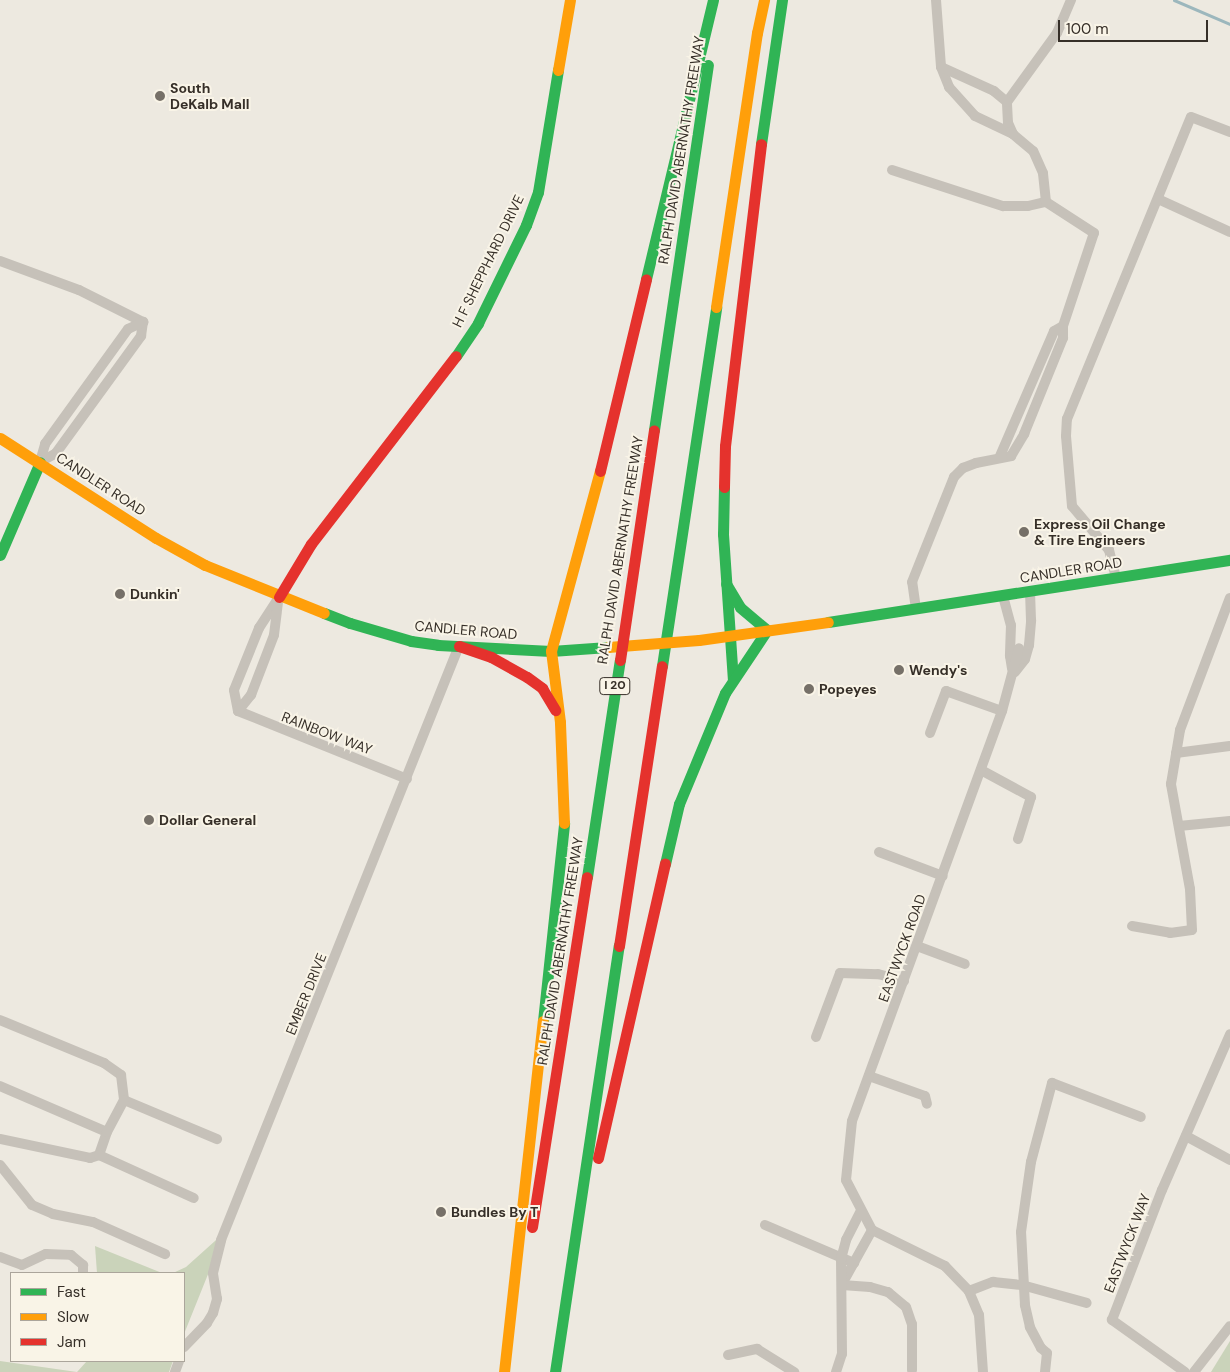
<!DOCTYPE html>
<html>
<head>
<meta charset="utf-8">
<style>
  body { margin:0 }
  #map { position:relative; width:1230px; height:1372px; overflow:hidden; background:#ede9e0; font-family:"DM Sans",sans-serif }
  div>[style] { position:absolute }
  .green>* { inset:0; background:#cad3ba }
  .stream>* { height:3px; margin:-1.5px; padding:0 1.5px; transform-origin:1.5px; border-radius:1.5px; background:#9cb7bd }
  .street>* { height:10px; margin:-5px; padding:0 5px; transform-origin:5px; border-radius:5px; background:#c6c1b9 }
  .fast>* { height:11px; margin:-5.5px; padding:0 5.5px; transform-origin:5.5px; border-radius:5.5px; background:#30b455 }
  .slow>* { height:11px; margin:-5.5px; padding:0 5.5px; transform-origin:5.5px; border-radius:5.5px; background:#ff9f0a }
  .jam>* { height:11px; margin:-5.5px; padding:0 5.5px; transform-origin:5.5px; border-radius:5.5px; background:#e5322d }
  .dots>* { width:14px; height:14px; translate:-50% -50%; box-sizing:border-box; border:2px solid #f9f4e7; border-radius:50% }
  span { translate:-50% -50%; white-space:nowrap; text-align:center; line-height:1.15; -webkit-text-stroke:4px #f9f4e7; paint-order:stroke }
  .shield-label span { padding:1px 4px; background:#f9f4e7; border:1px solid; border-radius:4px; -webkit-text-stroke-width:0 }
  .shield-label { font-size:12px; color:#362f28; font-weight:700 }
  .poi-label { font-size:14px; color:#362f28; font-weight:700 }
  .left { translate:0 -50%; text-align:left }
  .street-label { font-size:14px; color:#362f28 }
  .legend { position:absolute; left:10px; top:1272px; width:175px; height:90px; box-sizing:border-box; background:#f9f4e7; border:1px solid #aba59b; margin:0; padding:6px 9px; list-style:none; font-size:15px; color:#362f28 }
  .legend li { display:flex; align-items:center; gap:10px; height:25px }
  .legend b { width:25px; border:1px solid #aba59b }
  .scale { position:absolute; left:1058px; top:20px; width:150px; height:22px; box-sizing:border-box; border:2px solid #362f28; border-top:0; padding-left:6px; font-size:15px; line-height:18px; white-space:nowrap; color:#362f28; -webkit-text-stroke:4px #f9f4e7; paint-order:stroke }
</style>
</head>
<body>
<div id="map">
  <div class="green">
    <i style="clip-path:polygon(225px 1232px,184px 1334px,184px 1273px,173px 1273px,186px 1267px)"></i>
    <i style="clip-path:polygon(95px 1246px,162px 1273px,97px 1273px)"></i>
    <i style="clip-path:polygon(1230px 1341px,1230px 1372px,1211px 1372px)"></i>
    <i style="clip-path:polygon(0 1361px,77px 1372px,87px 1361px,173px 1361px,169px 1372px,0 1372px)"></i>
  </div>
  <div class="stream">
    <i style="left:1174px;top:0;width:61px;rotate:23.2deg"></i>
  </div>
  <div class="street">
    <i style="left:936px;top:0;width:67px;rotate:85.7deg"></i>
    <i style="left:941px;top:67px;width:22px;rotate:68deg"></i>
    <i style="left:949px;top:87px;width:39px;rotate:48deg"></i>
    <i style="left:975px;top:116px;width:42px;rotate:25.3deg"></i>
    <i style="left:1007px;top:102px;width:85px;rotate:-54.1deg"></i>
    <i style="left:1057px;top:33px;width:36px;rotate:-67deg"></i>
    <i style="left:892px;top:170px;width:117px;rotate:18deg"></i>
    <i style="left:1003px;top:206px;width:25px"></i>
    <i style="left:1028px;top:206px;width:18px;rotate:-13deg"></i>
    <i style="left:1158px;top:199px;width:79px;rotate:24.6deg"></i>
    <i style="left:0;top:261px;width:84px;rotate:20.2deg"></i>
    <i style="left:79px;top:290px;width:72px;rotate:26.6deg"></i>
    <i style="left:1000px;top:456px;width:136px;rotate:-66.6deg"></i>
    <i style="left:1054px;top:331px;width:10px;rotate:-29deg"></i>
    <i style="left:40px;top:462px;width:18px;rotate:-29deg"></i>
    <i style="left:56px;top:453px;width:145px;rotate:-54deg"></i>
    <i style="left:141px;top:336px;width:14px;rotate:-82deg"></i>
    <i style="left:40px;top:462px;width:19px;rotate:-74deg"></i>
    <i style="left:45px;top:444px;width:142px;rotate:-54.2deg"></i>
    <i style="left:128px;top:329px;width:17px;rotate:-25deg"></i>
    <i style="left:1116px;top:578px;width:29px;rotate:-104deg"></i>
    <i style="left:1109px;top:550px;width:57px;rotate:-130.1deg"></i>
    <i style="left:1072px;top:506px;width:70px;rotate:-94.9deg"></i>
    <i style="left:1066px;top:436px;width:17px;rotate:-87deg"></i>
    <i style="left:1067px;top:419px;width:326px;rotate:-67.7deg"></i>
    <i style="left:1191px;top:117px;width:42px;rotate:21deg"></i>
    <i style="left:1003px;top:596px;width:30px;rotate:75deg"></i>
    <i style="left:1011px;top:625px;width:31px;rotate:92deg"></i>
    <i style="left:1010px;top:656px;width:13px;rotate:81deg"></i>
    <i style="left:916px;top:609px;width:27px;rotate:-98deg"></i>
    <i style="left:912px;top:582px;width:113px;rotate:-68.2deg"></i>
    <i style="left:954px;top:477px;width:13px;rotate:-45deg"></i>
    <i style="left:963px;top:468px;width:14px;rotate:-21deg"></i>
    <i style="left:976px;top:463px;width:36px;rotate:-11deg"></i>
    <i style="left:1011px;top:456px;width:26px;rotate:-59deg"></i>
    <i style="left:1024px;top:434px;width:104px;rotate:-67.9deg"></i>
    <i style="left:1063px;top:338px;width:12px;rotate:-90deg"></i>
    <i style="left:1063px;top:326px;width:98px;rotate:-71.6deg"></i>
    <i style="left:1094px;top:233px;width:57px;rotate:-147.1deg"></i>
    <i style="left:1046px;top:202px;width:29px;rotate:-96deg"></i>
    <i style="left:1043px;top:173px;width:24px;rotate:-114deg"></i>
    <i style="left:1033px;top:151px;width:26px;rotate:-140deg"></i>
    <i style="left:1013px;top:134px;width:12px;rotate:-114deg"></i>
    <i style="left:1008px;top:123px;width:21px;rotate:-93deg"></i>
    <i style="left:1007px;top:102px;width:17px;rotate:-140deg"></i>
    <i style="left:994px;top:91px;width:58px;rotate:-155.6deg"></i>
    <i style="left:1015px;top:672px;width:16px;rotate:-52deg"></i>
    <i style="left:1025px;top:659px;width:15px;rotate:-74deg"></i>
    <i style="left:1029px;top:645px;width:25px;rotate:-85deg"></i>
    <i style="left:1031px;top:620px;width:28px;rotate:-92deg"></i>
    <i style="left:238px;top:711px;width:182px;rotate:21.9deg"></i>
    <i style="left:238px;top:711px;width:21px;rotate:-101deg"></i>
    <i style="left:234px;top:690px;width:67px;rotate:-68deg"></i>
    <i style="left:259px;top:628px;width:37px;rotate:-57deg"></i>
    <i style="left:238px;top:711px;width:21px;rotate:-51deg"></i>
    <i style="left:251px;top:695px;width:64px;rotate:-69deg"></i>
    <i style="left:274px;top:635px;width:34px;rotate:-83deg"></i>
    <i style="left:930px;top:733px;width:45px;rotate:-69.1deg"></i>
    <i style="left:946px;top:691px;width:59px;rotate:19.7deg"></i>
    <i style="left:1176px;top:753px;width:54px;rotate:-7.4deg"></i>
    <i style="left:981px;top:770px;width:57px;rotate:28.4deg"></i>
    <i style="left:1031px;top:797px;width:44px;rotate:107.2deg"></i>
    <i style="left:1179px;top:826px;width:51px;rotate:-5.6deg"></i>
    <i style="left:879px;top:852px;width:68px;rotate:20.6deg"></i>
    <i style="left:1132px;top:926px;width:39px;rotate:10deg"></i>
    <i style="left:1170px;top:933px;width:22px;rotate:-8deg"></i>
    <i style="left:1192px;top:930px;width:41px;rotate:-92.8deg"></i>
    <i style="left:1190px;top:889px;width:107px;rotate:-100.3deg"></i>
    <i style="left:1171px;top:784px;width:55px;rotate:-80.5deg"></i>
    <i style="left:1180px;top:730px;width:141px;rotate:-69.3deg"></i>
    <i style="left:917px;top:946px;width:51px;rotate:20.6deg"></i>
    <i style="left:0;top:1020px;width:113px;rotate:22.5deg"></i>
    <i style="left:104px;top:1063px;width:21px;rotate:35deg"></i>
    <i style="left:121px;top:1075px;width:25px;rotate:83deg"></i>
    <i style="left:124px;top:1100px;width:101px;rotate:22.8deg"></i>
    <i style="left:816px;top:1037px;width:68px;rotate:-69.4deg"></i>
    <i style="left:840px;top:973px;width:38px;rotate:2deg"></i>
    <i style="left:878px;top:974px;width:27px;rotate:15deg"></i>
    <i style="left:869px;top:1076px;width:59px;rotate:19.7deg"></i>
    <i style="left:925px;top:1096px;width:8px;rotate:76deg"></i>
    <i style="left:0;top:1086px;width:116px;rotate:23.3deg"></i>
    <i style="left:1186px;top:1136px;width:50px;rotate:28.6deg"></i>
    <i style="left:0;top:1139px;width:92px;rotate:11.9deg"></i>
    <i style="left:90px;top:1158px;width:9px;rotate:-18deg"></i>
    <i style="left:99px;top:1155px;width:24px;rotate:-71deg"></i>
    <i style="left:107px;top:1132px;width:36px;rotate:-62deg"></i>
    <i style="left:99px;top:1155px;width:104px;rotate:24.4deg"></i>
    <i style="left:0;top:1165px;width:51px;rotate:51.3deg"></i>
    <i style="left:32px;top:1205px;width:23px;rotate:23deg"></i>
    <i style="left:53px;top:1214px;width:41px;rotate:11.3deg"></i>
    <i style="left:93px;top:1222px;width:79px;rotate:24deg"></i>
    <i style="left:765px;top:1225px;width:97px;rotate:23.1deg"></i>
    <i style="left:0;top:1257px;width:23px;rotate:20deg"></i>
    <i style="left:22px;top:1265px;width:26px;rotate:-25deg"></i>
    <i style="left:46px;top:1254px;width:25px;rotate:2deg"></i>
    <i style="left:71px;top:1255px;width:16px;rotate:40deg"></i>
    <i style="left:83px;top:1265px;width:8px;rotate:90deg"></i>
    <i style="left:842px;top:1284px;width:62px;rotate:-60.9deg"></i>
    <i style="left:842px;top:1285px;width:28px;rotate:4deg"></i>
    <i style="left:870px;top:1287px;width:19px;rotate:16deg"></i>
    <i style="left:888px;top:1292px;width:23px;rotate:40deg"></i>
    <i style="left:906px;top:1307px;width:18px;rotate:71deg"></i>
    <i style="left:912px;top:1324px;width:46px;rotate:90deg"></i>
    <i style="left:969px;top:1291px;width:26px;rotate:-21deg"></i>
    <i style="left:993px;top:1282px;width:29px;rotate:6deg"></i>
    <i style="left:1022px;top:1285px;width:67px;rotate:15.5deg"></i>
    <i style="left:184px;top:1347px;width:33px;rotate:-46deg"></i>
    <i style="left:207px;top:1323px;width:12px;rotate:-59deg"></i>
    <i style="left:213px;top:1313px;width:15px;rotate:-74deg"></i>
    <i style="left:217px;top:1299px;width:26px;rotate:-99deg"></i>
    <i style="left:213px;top:1273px;width:34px;rotate:-76deg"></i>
    <i style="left:221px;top:1240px;width:640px;rotate:-68.17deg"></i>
    <i style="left:728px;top:1355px;width:30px;rotate:-12deg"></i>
    <i style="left:757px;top:1349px;width:44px;rotate:31.9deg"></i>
    <i style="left:175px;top:1372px;width:12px;rotate:-70deg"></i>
    <i style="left:836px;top:1372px;width:19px;rotate:-72deg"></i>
    <i style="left:842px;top:1354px;width:95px;rotate:-90.6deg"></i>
    <i style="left:841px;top:1259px;width:20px;rotate:-75deg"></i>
    <i style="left:846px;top:1240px;width:33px;rotate:-63deg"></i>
    <i style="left:983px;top:1372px;width:57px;rotate:-94deg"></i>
    <i style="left:979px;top:1315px;width:26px;rotate:-113deg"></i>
    <i style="left:969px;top:1291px;width:35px;rotate:-134deg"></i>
    <i style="left:945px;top:1266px;width:81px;rotate:-153.7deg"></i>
    <i style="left:872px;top:1230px;width:56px;rotate:-117.5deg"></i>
    <i style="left:846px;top:1180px;width:59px;rotate:-84.2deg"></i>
    <i style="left:852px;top:1121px;width:437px;rotate:-69.9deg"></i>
    <i style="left:1002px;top:711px;width:65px;rotate:-74.9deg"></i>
    <i style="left:1045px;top:1372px;width:19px;rotate:-84deg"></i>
    <i style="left:1047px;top:1353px;width:8px;rotate:-140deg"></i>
    <i style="left:1041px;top:1348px;width:24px;rotate:-118deg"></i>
    <i style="left:1030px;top:1327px;width:23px;rotate:-103deg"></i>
    <i style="left:1025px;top:1305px;width:73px;rotate:-93.1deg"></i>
    <i style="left:1021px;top:1232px;width:71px;rotate:-81.9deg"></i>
    <i style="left:1031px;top:1162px;width:82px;rotate:-75.1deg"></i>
    <i style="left:1052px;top:1083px;width:95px;rotate:20.9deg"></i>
    <i style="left:1185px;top:1372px;width:90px;rotate:-144.5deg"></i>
    <i style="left:1112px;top:1320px;width:139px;rotate:-69deg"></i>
    <i style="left:1162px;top:1190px;width:170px;rotate:-66.4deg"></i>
    <i style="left:1194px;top:1372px;width:58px;rotate:-52deg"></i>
  </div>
  <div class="fast">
    <i style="left:761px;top:144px;width:146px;rotate:-81.7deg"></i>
    <i style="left:646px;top:279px;width:287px;rotate:-76.5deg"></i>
    <i style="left:456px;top:356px;width:40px;rotate:-56deg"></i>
    <i style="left:478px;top:323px;width:109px;rotate:-63.9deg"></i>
    <i style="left:526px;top:225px;width:35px;rotate:-70deg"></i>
    <i style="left:538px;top:192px;width:124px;rotate:-80.7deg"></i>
    <i style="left:654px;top:430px;width:369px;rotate:-81.6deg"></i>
    <i style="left:724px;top:487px;width:47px;rotate:91.2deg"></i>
    <i style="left:723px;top:534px;width:146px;rotate:86.1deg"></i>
    <i style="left:0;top:555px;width:101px;rotate:-66.7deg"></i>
    <i style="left:324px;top:613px;width:28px;rotate:21deg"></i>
    <i style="left:350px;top:623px;width:64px;rotate:16.4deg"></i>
    <i style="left:411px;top:641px;width:27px;rotate:8deg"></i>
    <i style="left:438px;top:645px;width:113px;rotate:3deg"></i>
    <i style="left:551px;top:651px;width:57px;rotate:-4deg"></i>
    <i style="left:828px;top:622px;width:407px;rotate:-8.8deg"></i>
    <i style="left:662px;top:666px;width:363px;rotate:-81.4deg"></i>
    <i style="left:665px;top:864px;width:62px;rotate:-76.9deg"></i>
    <i style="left:679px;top:804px;width:120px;rotate:-67.5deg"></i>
    <i style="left:725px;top:693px;width:76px;rotate:-56.3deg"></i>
    <i style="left:767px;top:630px;width:35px;rotate:-140deg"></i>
    <i style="left:740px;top:607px;width:27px;rotate:-121deg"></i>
    <i style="left:587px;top:877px;width:219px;rotate:-81.4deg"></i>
    <i style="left:543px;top:1021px;width:199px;rotate:-83.9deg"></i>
    <i style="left:555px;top:1372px;width:431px;rotate:-81.5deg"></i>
  </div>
  <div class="slow">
    <i style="left:558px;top:70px;width:71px;rotate:-80.3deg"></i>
    <i style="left:716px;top:307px;width:277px;rotate:-81.5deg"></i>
    <i style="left:757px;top:33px;width:34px;rotate:-78deg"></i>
    <i style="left:0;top:438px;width:185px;rotate:32.7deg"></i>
    <i style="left:156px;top:538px;width:56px;rotate:28.9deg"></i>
    <i style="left:205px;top:565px;width:128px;rotate:22deg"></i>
    <i style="left:608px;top:647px;width:91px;rotate:-4.4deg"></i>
    <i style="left:699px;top:640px;width:130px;rotate:-7.9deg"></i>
    <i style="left:564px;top:823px;width:101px;rotate:-92.3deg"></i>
    <i style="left:560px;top:722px;width:72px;rotate:-97.2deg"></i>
    <i style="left:551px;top:651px;width:187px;rotate:-74.8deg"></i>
    <i style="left:504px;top:1372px;width:353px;rotate:-83.7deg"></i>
  </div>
  <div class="jam">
    <i style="left:600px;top:471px;width:197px;rotate:-76.5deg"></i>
    <i style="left:724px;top:487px;width:41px;rotate:-88.6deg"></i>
    <i style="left:725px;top:446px;width:304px;rotate:-83.2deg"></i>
    <i style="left:279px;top:597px;width:62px;rotate:-58.9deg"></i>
    <i style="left:311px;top:544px;width:237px;rotate:-52.4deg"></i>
    <i style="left:459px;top:646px;width:34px;rotate:19deg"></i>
    <i style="left:491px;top:657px;width:41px;rotate:29.1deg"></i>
    <i style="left:527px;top:677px;width:19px;rotate:36deg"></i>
    <i style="left:542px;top:688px;width:26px;rotate:59deg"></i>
    <i style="left:620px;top:660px;width:232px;rotate:-81.6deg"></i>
    <i style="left:619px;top:946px;width:283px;rotate:-81.3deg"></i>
    <i style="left:598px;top:1158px;width:302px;rotate:-77.2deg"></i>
    <i style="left:532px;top:1227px;width:354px;rotate:-81.1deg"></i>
  </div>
  <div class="dots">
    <i style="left:160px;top:96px;background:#767068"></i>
    <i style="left:1024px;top:532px;background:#767068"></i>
    <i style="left:120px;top:594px;background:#767068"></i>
    <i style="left:899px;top:670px;background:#767068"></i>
    <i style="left:809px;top:689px;background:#767068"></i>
    <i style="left:149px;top:820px;background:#767068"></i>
    <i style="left:441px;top:1212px;background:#767068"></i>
  </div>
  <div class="shield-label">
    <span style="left:615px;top:686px">I 20</span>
  </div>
  <div class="poi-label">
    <span class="left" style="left:170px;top:96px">South<br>DeKalb Mall</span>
    <span class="left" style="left:1034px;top:532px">Express Oil Change<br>&amp; Tire Engineers</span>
    <span class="left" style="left:130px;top:594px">Dunkin'</span>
    <span class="left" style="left:909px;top:670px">Wendy's</span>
    <span class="left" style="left:819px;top:689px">Popeyes</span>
    <span class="left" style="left:159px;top:820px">Dollar General</span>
    <span class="left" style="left:451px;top:1212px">Bundles By T</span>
  </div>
  <div class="street-label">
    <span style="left:681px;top:150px;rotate:-81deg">RALPH DAVID ABERNATHY FREEWAY</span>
    <span style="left:488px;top:261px;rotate:-64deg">H F SHEPPHARD DRIVE</span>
    <span style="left:101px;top:484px;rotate:33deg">CANDLER ROAD</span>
    <span style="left:620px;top:550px;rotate:-81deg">RALPH DAVID ABERNATHY FREEWAY</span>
    <span style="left:1071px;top:570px;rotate:-9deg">CANDLER ROAD</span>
    <span style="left:466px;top:630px;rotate:5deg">CANDLER ROAD</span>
    <span style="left:327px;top:733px;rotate:21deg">RAINBOW WAY</span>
    <span style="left:902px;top:948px;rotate:-70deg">EASTWYCK ROAD</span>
    <span style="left:560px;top:951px;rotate:-81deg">RALPH DAVID ABERNATHY FREEWAY</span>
    <span style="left:306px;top:994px;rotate:-68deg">EMBER DRIVE</span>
    <span style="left:1127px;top:1243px;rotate:-69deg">EASTWYCK WAY</span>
  </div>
  <ul class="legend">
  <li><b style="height:6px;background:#30b455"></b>Fast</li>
  <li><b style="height:6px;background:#ff9f0a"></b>Slow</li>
  <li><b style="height:6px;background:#e5322d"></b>Jam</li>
  </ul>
  <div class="scale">100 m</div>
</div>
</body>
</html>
